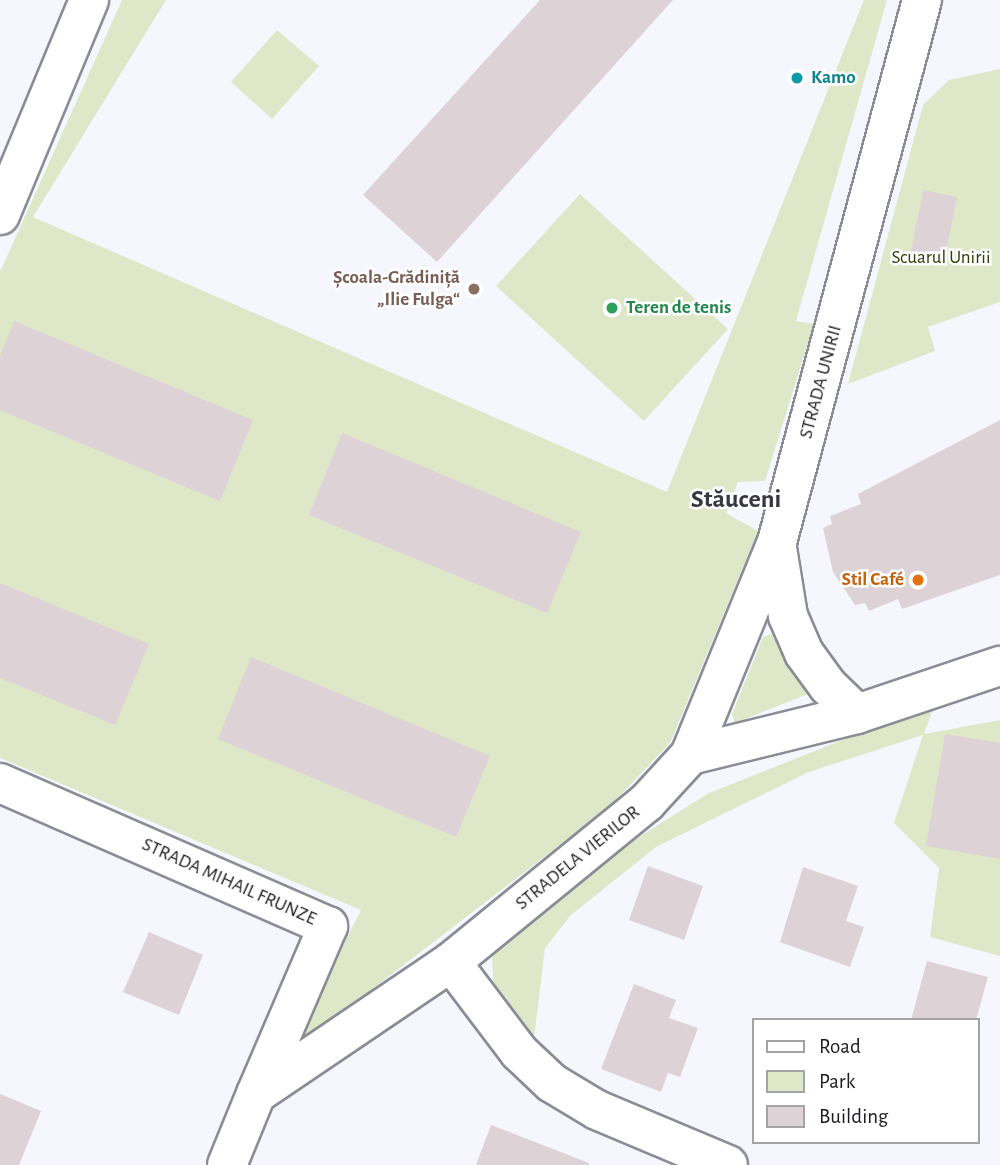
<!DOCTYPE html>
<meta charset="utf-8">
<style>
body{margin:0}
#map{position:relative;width:1000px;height:1165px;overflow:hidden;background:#f6f7fe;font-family:"Alegreya Sans",sans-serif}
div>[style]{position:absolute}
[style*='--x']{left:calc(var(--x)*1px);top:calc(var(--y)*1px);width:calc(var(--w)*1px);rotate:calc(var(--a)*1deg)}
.green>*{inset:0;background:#dee8c8}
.building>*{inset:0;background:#ddd2d6}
.roads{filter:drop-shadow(2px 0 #8b8c96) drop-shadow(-2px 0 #8b8c96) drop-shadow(0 2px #8b8c96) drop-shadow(0 -2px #8b8c96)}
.minor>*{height:38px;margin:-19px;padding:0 19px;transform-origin:19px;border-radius:19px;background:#fff}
.dots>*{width:19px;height:19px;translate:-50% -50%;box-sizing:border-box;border:4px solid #fff;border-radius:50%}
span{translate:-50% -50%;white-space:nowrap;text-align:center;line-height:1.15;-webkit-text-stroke:5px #fff;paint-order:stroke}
.culture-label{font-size:19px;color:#0d838f;font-weight:700}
.left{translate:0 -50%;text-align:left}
.park-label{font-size:19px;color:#313c09}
.education-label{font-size:19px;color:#785e54;font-weight:700}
.right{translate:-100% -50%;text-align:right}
.leisure-label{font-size:19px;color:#27864d;font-weight:700}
.street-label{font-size:19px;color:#1c1c20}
.food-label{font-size:19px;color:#c56008;font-weight:700}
.district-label{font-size:26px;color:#36373f;font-weight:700}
.legend{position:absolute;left:752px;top:1018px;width:228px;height:126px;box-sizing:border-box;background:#fff;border:2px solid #a4a4a6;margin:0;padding:9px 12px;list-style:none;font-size:21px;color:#1c1c20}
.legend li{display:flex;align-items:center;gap:14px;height:35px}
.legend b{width:35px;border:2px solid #a4a4a6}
</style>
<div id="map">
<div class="green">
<div style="clip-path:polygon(122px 0,166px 0,33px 217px,667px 492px,864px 0,887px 0,796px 321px,814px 324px,765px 481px,738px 482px,726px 513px,758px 531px,670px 743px,609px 807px,288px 1054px,361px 910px,0 758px,0 272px)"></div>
<div style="clip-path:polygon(277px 30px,319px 66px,272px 119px,231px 82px)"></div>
<div style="clip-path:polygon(1000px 69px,1000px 302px,928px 327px,935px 351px,848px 384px,923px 105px,949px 80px)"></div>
<div style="clip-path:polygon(580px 194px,728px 329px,644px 421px,496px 286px)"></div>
<div style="clip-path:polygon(776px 632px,808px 694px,735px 723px,732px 714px,763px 637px)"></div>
<div style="clip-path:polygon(935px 703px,924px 734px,1000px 720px,1000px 956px,930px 937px,939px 868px,894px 823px,923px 735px,809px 772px,656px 847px,571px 915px,545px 948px,533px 1046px,494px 995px,492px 956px,631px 842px,707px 794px)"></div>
</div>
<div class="building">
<div style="clip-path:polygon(540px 0,673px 0,437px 262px,363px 195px)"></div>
<div style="clip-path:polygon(923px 190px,957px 197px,943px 266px,909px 260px)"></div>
<div style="clip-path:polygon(14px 321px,253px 420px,220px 501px,0 410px,0 356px)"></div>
<div style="clip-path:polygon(1000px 420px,1000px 575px,902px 609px,898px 599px,869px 611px,865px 603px,855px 605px,833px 572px,823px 528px,832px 524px,830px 516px,861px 504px,858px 494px)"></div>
<div style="clip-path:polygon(342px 433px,581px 532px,547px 613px,309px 515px)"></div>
<div style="clip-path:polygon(0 583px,149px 644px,115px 725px,0 678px)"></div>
<div style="clip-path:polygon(251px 657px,490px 756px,456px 837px,218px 739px)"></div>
<div style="clip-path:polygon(945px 734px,1000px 743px,1000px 859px,926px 846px)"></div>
<div style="clip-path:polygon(648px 866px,703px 886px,684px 940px,629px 920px)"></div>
<div style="clip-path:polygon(803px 867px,858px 886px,846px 921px,864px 927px,850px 967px,780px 942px)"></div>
<div style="clip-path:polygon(149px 932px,203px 955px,179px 1015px,123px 992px)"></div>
<div style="clip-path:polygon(927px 961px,988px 977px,976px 1020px,911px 1020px)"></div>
<div style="clip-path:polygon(634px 984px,676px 1000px,669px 1018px,698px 1028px,680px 1077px,668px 1073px,661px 1092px,601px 1069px)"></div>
<div style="clip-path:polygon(0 1094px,41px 1111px,19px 1165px,0 1165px)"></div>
<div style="clip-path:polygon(491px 1125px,589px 1163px,589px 1165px,476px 1165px)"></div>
</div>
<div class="roads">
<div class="minor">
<div style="--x:0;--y:215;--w:233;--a:-67.5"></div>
<div style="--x:777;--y:548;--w:69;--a:80.8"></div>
<div style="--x:788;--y:616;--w:40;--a:66.6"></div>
<div style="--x:804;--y:653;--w:41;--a:54"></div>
<div style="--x:828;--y:686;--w:40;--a:44"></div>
<div style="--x:690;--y:755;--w:172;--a:-13.8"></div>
<div style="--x:857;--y:714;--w:151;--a:-18.6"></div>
<div style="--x:0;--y:783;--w:358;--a:23.6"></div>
<div style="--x:328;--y:926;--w:183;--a:113.2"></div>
<div style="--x:451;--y:962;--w:113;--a:52.9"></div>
<div style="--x:519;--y:1052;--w:45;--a:43.2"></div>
<div style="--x:552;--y:1083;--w:52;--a:31"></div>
<div style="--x:597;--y:1110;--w:142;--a:22.8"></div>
<div style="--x:227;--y:1165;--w:77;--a:-67.8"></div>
<div style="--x:256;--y:1094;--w:235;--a:-34.1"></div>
<div style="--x:451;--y:962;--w:253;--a:-39.2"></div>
<div style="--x:647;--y:802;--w:64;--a:-47.5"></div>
<div style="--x:690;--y:755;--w:230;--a:-67.8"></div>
<div style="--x:777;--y:542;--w:561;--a:-75.02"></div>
</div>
</div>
<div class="dots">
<div style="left:797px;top:78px;background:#0f9aa8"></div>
<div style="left:474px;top:289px;background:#8d6e63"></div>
<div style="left:612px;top:308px;background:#2e9e5b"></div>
<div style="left:918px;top:580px;background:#e8710a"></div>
</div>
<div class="culture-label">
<span class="left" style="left:811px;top:78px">Kamo</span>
</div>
<div class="park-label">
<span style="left:941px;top:258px">Scuarul Unirii</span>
</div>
<div class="education-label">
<span class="right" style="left:460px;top:289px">Școala-Grădiniță<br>„Ilie Fulga“</span>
</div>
<div class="leisure-label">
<span class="left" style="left:626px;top:308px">Teren de tenis</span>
</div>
<div class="street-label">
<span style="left:821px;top:382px;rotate:-75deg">STRADA UNIRII</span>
<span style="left:578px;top:858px;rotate:-39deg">STRADELA VIERILOR</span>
<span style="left:229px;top:882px;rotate:24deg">STRADA MIHAIL FRUNZE</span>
</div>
<div class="food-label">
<span class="right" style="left:904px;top:580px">Stil Café</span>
</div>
<div class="district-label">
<span style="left:736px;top:500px">Stăuceni</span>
</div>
<ul class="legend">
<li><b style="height:9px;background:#fff"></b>Road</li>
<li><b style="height:19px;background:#dee8c8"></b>Park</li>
<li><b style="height:19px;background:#ddd2d6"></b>Building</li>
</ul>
</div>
